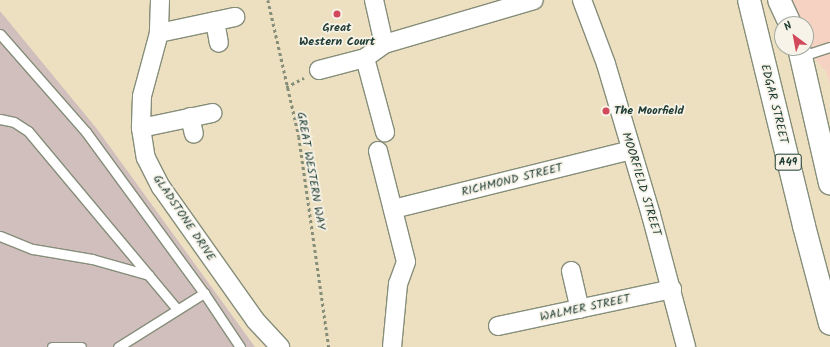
<!DOCTYPE html>
<style>
body{margin:0}
#map{position:relative;width:830px;height:347px;overflow:hidden;background:#ede0c0;font-family:Kalam,sans-serif}
div>[style]{position:absolute}
[style*='--x']{left:calc(var(--x)*1px);top:calc(var(--y)*1px);width:calc(var(--w)*1px);rotate:calc(var(--a)*1deg)}
.built>*{inset:0;background:#f6d2c3}
.industrial>*{inset:0;background:#d1bfbd}
.path>*{height:2.5px;margin-top:-1.25px;transform-origin:0;background:repeating-linear-gradient(90deg,#868e7a 0 3px,transparent 0 6px)}
.roads{filter:drop-shadow(1px 0 #868e7a) drop-shadow(-1px 0 #868e7a) drop-shadow(0 1px #868e7a) drop-shadow(0 -1px #868e7a)}
.lane>*{height:9px;margin:-4.5px;padding:0 4.5px;transform-origin:4.5px;border-radius:4.5px;background:#fff}
.street>*{height:18px;margin:-9px;padding:0 9px;transform-origin:9px;border-radius:9px;background:#fff}
.highway>*{height:22px;margin:-11px;padding:0 11px;transform-origin:11px;border-radius:11px;background:#fff}
.dots>*{width:11px;height:11px;translate:-50% -50%;box-sizing:border-box;border:2px solid #f7f3e8;border-radius:50%}
span{translate:-50% -50%;white-space:nowrap;text-align:center;line-height:1.15;-webkit-text-stroke:3.5px #f7f3e8;paint-order:stroke}
.shield-label span{padding:1px 3px;background:#f7f3e8;border:1px solid;border-radius:3px;-webkit-text-stroke-width:0}
.shield-label{font-size:11px;color:#1f3d34;font-weight:700}
.poi-label{font-size:12px;color:#1f3d34;font-weight:700}
.left{translate:0 -50%;text-align:left}
.street-label{font-size:12px;color:#1f3d34}
.north{position:absolute;left:774px;top:16px;width:40px;height:40px;box-sizing:border-box;background:#f7f3e8;border:1px solid #a1aaa0;border-radius:50%;rotate:328deg;font-size:11px;font-weight:700;line-height:16px;text-align:center;color:#1f3d34}
.north::after{content:'';display:block;margin:auto;width:14px;height:18px;background:#d1495b;clip-path:polygon(50% 0,100% 100%,50% 72%,0 100%)}
</style>
<div id="map">
<div class="built">
<div style="clip-path:polygon(789px 0,830px 0,830px 84px,826px 71px,817px 62px,814px 57px,806px 32px,806px 24px,802px 24px)"></div>
</div>
<div class="industrial">
<div style="clip-path:polygon(0 11px,97px 129px,255px 347px,0 347px)"></div>
</div>
<div class="path">
<div style="--x:268;--y:0;--w:140;--a:77.2"></div>
<div style="--x:299;--y:137;--w:212;--a:81.9"></div>
<div style="--x:286;--y:87;--w:20;--a:-27"></div>
</div>
<div class="roads">
<div class="lane">
<div style="--x:0;--y:34;--w:130;--a:48.7"></div>
<div style="--x:86;--y:132;--w:200;--a:53.8"></div>
<div style="--x:204;--y:293;--w:65;--a:56.3"></div>
<div style="--x:802;--y:56;--w:29;--a:-18"></div>
<div style="--x:0;--y:119;--w:14;--a:12"></div>
<div style="--x:14;--y:122;--w:17;--a:33"></div>
<div style="--x:28;--y:131;--w:232;--a:50.1"></div>
<div style="--x:0;--y:236;--w:35;--a:22"></div>
<div style="--x:33;--y:249;--w:60;--a:9.6"></div>
<div style="--x:92;--y:259;--w:59;--a:15.7"></div>
<div style="--x:52;--y:347;--w:29;--a:0"></div>
<div style="--x:118;--y:347;--w:102;--a:-32.1"></div>
</div>
<div class="street">
<div style="--x:160;--y:0;--w:33;--a:92"></div>
<div style="--x:159;--y:33;--w:65;--a:105.1"></div>
<div style="--x:142;--y:96;--w:32;--a:92"></div>
<div style="--x:141;--y:128;--w:30;--a:81"></div>
<div style="--x:146;--y:158;--w:33;--a:63"></div>
<div style="--x:161;--y:187;--w:163;--a:54.7"></div>
<div style="--x:255;--y:320;--w:37;--a:47"></div>
<div style="--x:374;--y:0;--w:45;--a:77.2"></div>
<div style="--x:582;--y:0;--w:68;--a:69.4"></div>
<div style="--x:606;--y:64;--w:158;--a:73.4"></div>
<div style="--x:651;--y:215;--w:137;--a:75.1"></div>
<div style="--x:215;--y:21;--w:22;--a:80"></div>
<div style="--x:159;--y:33;--w:78;--a:-11.9"></div>
<div style="--x:365;--y:58;--w:77;--a:74.9"></div>
<div style="--x:319;--y:70;--w:48;--a:-14.6"></div>
<div style="--x:365;--y:58;--w:24;--a:-36"></div>
<div style="--x:384;--y:44;--w:156;--a:-16.3"></div>
<div style="--x:190;--y:117;--w:17;--a:77"></div>
<div style="--x:141;--y:128;--w:73;--a:-11.9"></div>
<div style="--x:378;--y:151;--w:114;--a:75.8"></div>
<div style="--x:406;--y:262;--w:23;--a:110"></div>
<div style="--x:398;--y:284;--w:63;--a:95.4"></div>
<div style="--x:393;--y:209;--w:245;--a:-13.9"></div>
<div style="--x:571;--y:271;--w:39;--a:77"></div>
<div style="--x:498;--y:326;--w:178;--a:-12"></div>
</div>
<div class="highway">
<div style="--x:749;--y:0;--w:233;--a:76.3"></div>
<div style="--x:804;--y:226;--w:101;--a:75.1"></div>
<div style="--x:779;--y:0;--w:26;--a:65"></div>
<div style="--x:799;--y:48;--w:139;--a:77.1"></div>
</div>
</div>
<div class="dots">
<div style="left:337px;top:14px;background:#d1495b"></div>
<div style="left:606px;top:111px;background:#d1495b"></div>
</div>
<div class="shield-label">
<span style="left:788px;top:162px">A49</span>
</div>
<div class="poi-label">
<span style="left:337px;top:35px">Great<br>Western Court</span>
<span class="left" style="left:614px;top:111px">The Moorfield</span>
</div>
<div class="street-label">
<span style="left:774px;top:104px;rotate:76deg">EDGAR STREET</span>
<span style="left:311px;top:171px;rotate:80deg">GREAT WESTERN WAY</span>
<span style="left:512px;top:180px;rotate:-14deg">RICHMOND STREET</span>
<span style="left:641px;top:184px;rotate:73deg">MOORFIELD STREET</span>
<span style="left:184px;top:218px;rotate:56deg">GLADSTONE DRIVE</span>
<span style="left:585px;top:308px;rotate:-12deg">WALMER STREET</span>
</div>
<div class="north">N</div>
</div>
